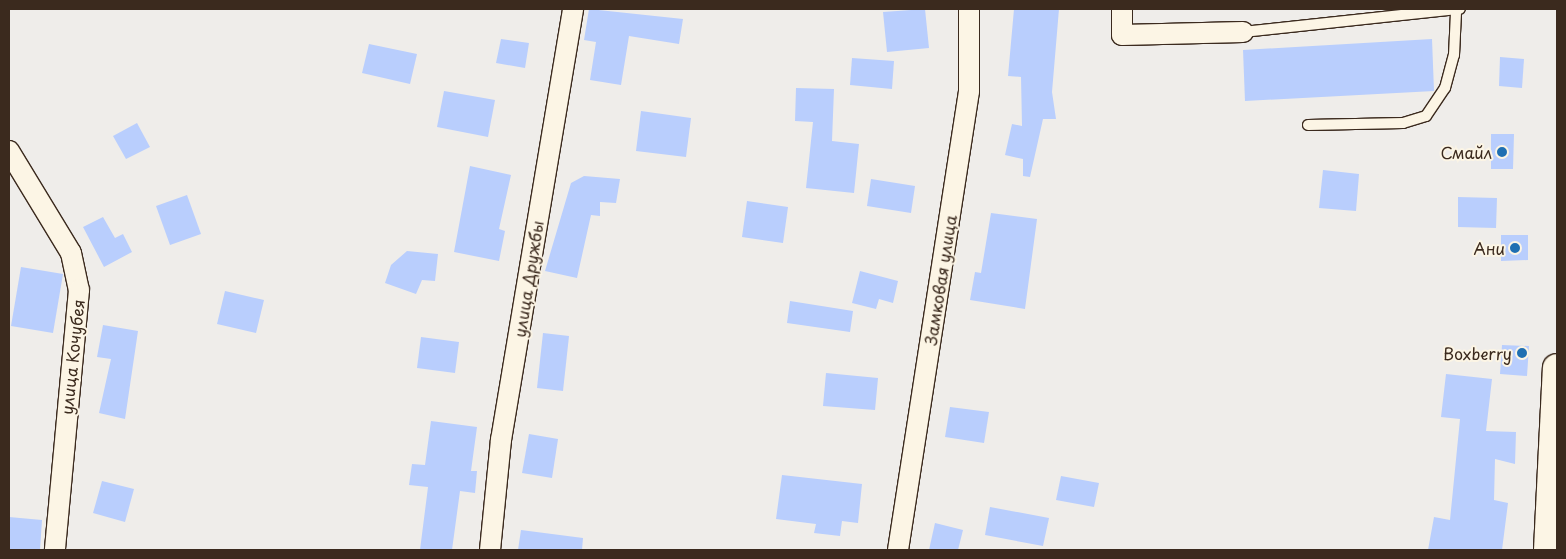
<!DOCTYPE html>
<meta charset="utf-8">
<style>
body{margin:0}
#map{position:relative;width:1566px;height:559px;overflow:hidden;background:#efedea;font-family:"Playpen Sans",sans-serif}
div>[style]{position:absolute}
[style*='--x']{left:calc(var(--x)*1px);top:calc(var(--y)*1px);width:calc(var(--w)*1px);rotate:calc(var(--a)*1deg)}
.building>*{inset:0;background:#b9cefd}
.roads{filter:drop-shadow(1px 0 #3b2a1e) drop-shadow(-1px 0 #3b2a1e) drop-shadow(0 1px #3b2a1e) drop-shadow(0 -1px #3b2a1e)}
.service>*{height:10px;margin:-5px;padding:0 5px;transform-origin:5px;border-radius:5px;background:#fcf5e5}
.minor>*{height:20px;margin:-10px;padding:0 10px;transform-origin:10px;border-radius:10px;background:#fcf5e5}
.secondary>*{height:28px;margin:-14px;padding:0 14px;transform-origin:14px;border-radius:14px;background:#fcf5e5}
.dots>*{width:14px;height:14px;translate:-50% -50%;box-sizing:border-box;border:2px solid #fcf5e5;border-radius:50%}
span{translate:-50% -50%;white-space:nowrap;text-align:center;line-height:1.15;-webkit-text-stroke:4px #fcf5e5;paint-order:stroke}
.poi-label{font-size:16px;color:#3b2a1e}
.right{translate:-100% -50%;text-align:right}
.street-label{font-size:16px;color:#3b2a1e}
.frame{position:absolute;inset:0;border:10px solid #3b2a1e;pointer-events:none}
</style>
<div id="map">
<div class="building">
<div style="clip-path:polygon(589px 9px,683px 19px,679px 44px,629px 36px,621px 85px,590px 80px,596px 42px,584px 40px)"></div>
<div style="clip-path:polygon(925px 9px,929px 48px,887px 52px,883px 12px)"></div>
<div style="clip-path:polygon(1014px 9px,1059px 9px,1052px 92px,1056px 119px,1043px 119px,1030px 177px,1023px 176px,1023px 159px,1005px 155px,1012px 124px,1022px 126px,1021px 77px,1008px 76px)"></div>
<div style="clip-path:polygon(501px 39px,529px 43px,525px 68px,496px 63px)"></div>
<div style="clip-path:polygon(1432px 39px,1434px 91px,1245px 101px,1243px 50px)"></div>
<div style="clip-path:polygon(369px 44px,417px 54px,410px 84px,362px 73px)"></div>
<div style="clip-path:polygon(1500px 57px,1524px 59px,1522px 88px,1499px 86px)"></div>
<div style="clip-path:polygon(852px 58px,894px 61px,892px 89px,850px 85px)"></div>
<div style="clip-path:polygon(796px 88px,834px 89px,832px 141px,859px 144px,854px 193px,806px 188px,813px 122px,795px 121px)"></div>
<div style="clip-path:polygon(444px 91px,495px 100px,488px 137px,437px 127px)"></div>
<div style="clip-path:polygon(641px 111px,691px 118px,686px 157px,636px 151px)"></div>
<div style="clip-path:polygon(137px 123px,150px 147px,126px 159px,113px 136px)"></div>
<div style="clip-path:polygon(1491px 134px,1514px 134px,1513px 169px,1491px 169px)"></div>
<div style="clip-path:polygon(470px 166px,511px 175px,499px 229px,505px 231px,499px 261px,454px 252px)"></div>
<div style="clip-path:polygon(1323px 170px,1359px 174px,1356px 211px,1319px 208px)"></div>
<div style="clip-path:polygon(584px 176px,620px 179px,616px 203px,600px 202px,600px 216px,591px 215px,577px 278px,545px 271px,571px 183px)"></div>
<div style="clip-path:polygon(871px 179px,915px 186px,911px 213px,867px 206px)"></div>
<div style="clip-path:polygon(187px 195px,201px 234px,170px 245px,156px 206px)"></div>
<div style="clip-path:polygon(1458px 197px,1497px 198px,1496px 228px,1458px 227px)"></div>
<div style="clip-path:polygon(747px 201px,788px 207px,783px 243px,742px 237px)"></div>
<div style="clip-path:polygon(991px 213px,1037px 219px,1025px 309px,970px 300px,975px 272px,981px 273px)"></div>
<div style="clip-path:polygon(103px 217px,115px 238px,123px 234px,132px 252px,104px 267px,83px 227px)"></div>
<div style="clip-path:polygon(1501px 235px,1528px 235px,1528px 260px,1501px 261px)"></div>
<div style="clip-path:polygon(407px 251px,438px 254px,435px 281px,422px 280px,416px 294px,385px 283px,391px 265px)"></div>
<div style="clip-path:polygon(21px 267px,63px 274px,53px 333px,11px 326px)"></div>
<div style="clip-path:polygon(860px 271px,898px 281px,893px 303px,879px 299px,876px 309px,852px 303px)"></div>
<div style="clip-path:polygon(225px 291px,264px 300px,256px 333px,217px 324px)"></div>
<div style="clip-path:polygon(790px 301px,853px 311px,850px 332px,787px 323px)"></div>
<div style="clip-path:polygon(103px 325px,138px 331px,125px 419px,99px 413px,111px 359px,97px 357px)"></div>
<div style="clip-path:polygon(543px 333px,569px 336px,563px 391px,537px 388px)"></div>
<div style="clip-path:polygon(421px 337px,459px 342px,455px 373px,417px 368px)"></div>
<div style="clip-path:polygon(1502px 345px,1529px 346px,1527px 376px,1500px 374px)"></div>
<div style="clip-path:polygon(826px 373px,878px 378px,875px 410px,823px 406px)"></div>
<div style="clip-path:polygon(1446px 374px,1492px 379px,1486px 431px,1516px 432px,1515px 464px,1495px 459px,1494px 500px,1508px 503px,1502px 550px,1428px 550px,1434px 517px,1450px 520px,1460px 419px,1441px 417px)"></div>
<div style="clip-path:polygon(950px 407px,989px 412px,984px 443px,945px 437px)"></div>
<div style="clip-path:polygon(431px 421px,477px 427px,471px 471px,477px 471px,475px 493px,460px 491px,452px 550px,420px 550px,428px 487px,409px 485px,412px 464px,425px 465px)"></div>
<div style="clip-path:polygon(529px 434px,558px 439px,552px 478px,522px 473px)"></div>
<div style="clip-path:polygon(782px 475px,862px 484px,858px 523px,842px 521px,840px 536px,814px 533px,816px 524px,776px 519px)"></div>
<div style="clip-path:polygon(1061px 476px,1099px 483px,1094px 507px,1056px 500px)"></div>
<div style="clip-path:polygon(102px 481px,134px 489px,125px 522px,93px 513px)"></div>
<div style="clip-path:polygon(990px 507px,1049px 518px,1043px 546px,985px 535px)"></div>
<div style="clip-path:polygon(9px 517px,42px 520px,40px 550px,9px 550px)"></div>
<div style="clip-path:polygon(935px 523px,963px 530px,958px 550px,929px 550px)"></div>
<div style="clip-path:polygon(521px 530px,583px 538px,582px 550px,518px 550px)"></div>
</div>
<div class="roads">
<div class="service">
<div style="--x:1243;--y:32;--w:218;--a:-6.1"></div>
<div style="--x:1308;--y:125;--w:95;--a:-1.2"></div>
<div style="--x:1403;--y:123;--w:24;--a:-17"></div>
<div style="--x:1426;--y:116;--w:34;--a:-56"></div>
<div style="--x:1445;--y:88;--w:34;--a:-75"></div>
<div style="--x:1454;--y:55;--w:43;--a:-87.3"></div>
</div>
<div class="minor">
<div style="--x:1122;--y:9;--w:26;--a:90"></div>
<div style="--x:1122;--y:35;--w:121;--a:-1.4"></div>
<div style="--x:9;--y:151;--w:119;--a:58.7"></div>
<div style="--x:71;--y:253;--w:38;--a:78"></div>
<div style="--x:79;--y:290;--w:261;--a:95.3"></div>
<div style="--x:490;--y:550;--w:111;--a:-84.3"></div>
<div style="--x:501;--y:440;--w:437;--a:-80.5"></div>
<div style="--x:898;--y:550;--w:464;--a:-81.2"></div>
<div style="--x:969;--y:91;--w:82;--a:-90"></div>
</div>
<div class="secondary">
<div style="--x:1548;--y:550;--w:182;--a:-87.2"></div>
</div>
</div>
<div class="dots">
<div style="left:1502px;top:152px;background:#1f6fb2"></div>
<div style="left:1515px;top:248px;background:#1f6fb2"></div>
<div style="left:1522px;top:353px;background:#1f6fb2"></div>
</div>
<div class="poi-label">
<span class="right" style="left:1492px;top:152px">Смайл</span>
<span class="right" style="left:1505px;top:248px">Ани</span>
<span class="right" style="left:1512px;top:353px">Boxberry</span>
</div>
<div class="street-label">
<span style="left:528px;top:279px;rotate:-81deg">улица Дружбы</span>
<span style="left:940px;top:280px;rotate:-81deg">Замковая улица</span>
<span style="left:72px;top:357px;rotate:-84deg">улица Кочубея</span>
</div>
<div class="frame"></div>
</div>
